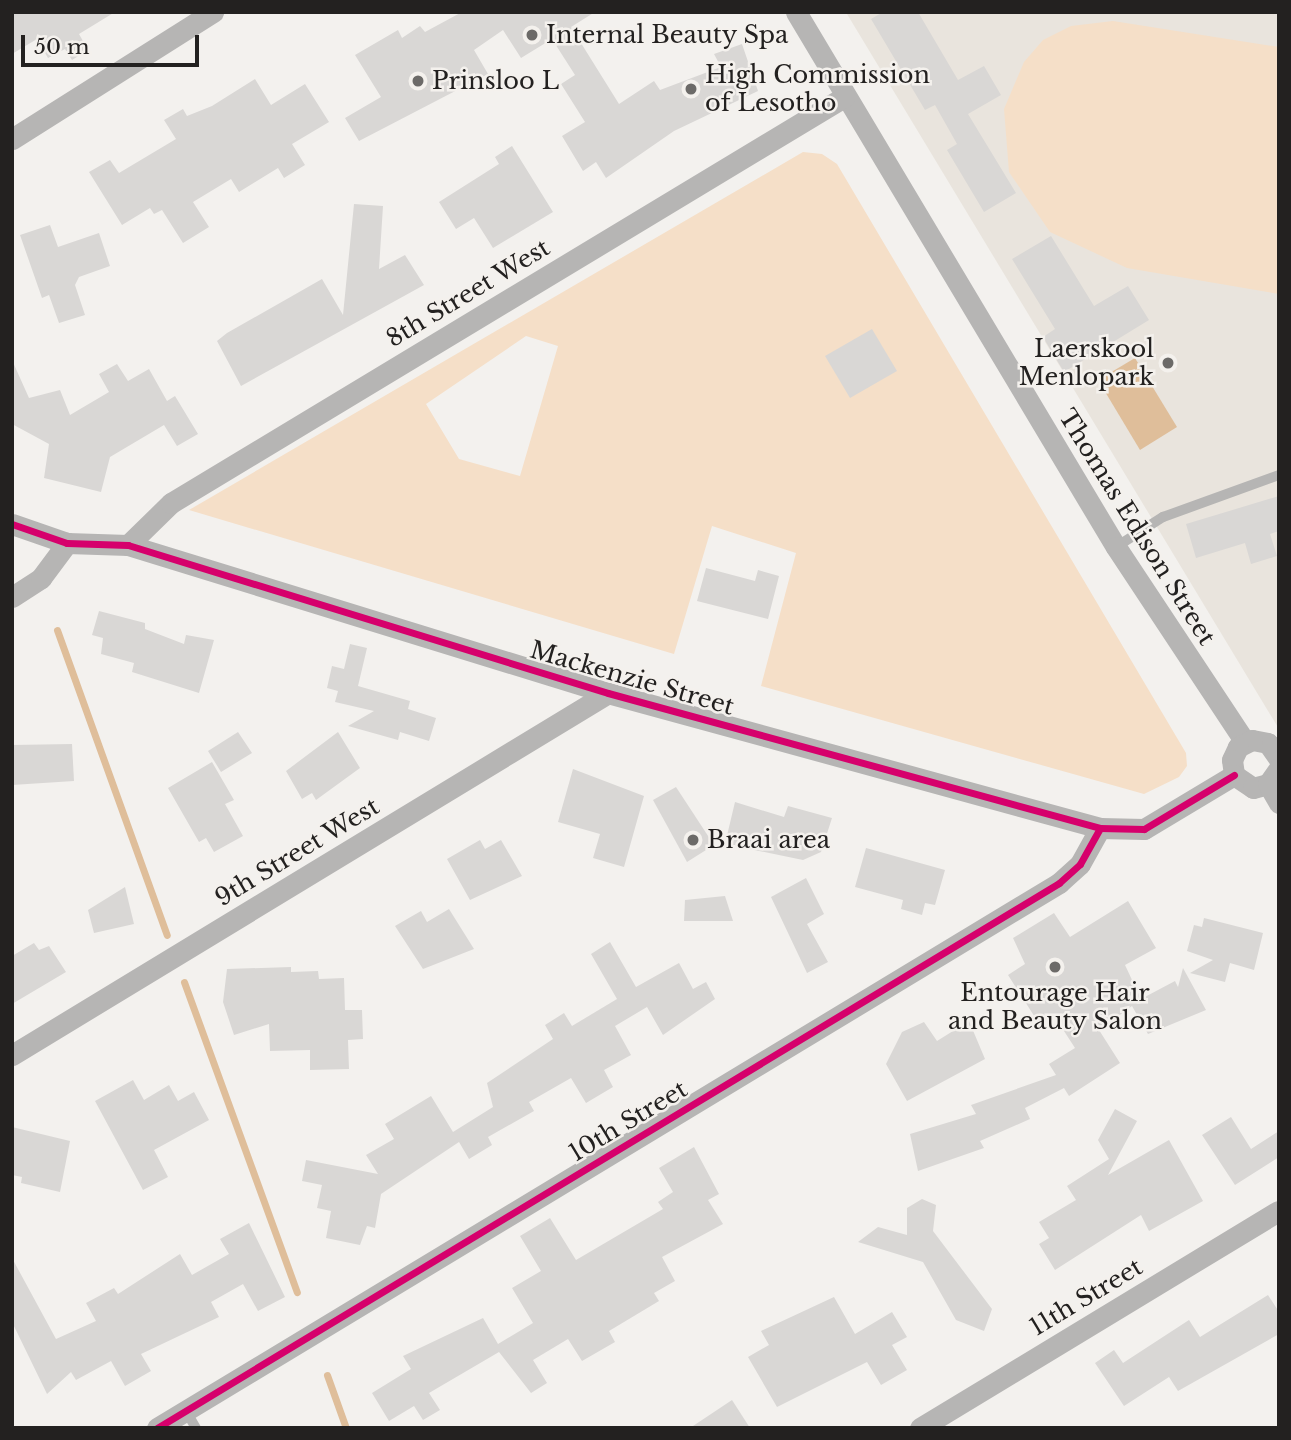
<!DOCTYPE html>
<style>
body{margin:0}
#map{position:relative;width:1291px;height:1440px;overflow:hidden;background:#f3f1ee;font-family:"Libre Baskerville",serif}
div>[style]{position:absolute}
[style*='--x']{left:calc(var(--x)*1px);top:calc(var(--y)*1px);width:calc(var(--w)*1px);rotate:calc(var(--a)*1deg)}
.built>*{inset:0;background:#e9e4dd}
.green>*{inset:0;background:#f5dfc8}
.water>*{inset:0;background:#dfbe9a}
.stream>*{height:7px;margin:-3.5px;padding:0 3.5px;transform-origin:3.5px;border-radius:3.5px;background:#dfbe9a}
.building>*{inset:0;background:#d9d7d5}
.lane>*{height:10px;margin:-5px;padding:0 5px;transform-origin:5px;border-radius:5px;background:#b6b5b4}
.street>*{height:21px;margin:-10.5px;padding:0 10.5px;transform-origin:10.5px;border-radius:10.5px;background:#b6b5b4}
.cycleway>*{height:7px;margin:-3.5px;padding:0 3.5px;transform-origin:3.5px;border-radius:3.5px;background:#d6006c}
.dots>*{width:19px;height:19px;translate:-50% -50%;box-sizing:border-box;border:4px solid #f4f1ed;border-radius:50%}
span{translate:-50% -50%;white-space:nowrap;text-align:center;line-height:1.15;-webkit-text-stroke:5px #f4f1ed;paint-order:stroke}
.poi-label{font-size:24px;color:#232120}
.left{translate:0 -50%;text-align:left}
.right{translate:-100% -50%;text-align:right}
.street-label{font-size:24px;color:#232120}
.frame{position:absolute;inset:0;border:14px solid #232120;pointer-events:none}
.scale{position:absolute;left:21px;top:35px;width:178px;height:32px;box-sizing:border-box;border:4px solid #232120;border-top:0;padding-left:9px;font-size:21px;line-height:24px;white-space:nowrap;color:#232120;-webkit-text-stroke:5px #f4f1ed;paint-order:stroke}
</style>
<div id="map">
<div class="built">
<div style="clip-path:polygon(1279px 12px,1279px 729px,847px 14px)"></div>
</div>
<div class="green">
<div style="clip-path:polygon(1113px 21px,1279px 47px,1279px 294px,1127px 268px,1050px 232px,1009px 172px,1004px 109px,1024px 62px,1043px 40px,1071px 26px)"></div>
<div style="clip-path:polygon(evenodd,803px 152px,822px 154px,837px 164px,1186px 753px,1187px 766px,1179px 777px,1144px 794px,761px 686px,796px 553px,712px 526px,674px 654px,189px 510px,803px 152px,526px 336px,558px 346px,520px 476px,459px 459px,426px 404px,526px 336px)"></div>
</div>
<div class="water">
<div style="clip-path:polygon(1135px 358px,1177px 427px,1140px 450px,1098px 380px)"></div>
</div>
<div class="stream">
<div style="--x:57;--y:630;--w:324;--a:70.2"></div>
<div style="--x:184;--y:982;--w:330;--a:70"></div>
<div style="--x:327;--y:1375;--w:56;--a:70.3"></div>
</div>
<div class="building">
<div style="clip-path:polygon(12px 12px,115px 12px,79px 34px,88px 50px,72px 60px,65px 49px,48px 58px,37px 39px,12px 54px)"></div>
<div style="clip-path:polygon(462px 12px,595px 12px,571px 27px,619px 104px,654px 81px,660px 90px,721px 67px,714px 54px,742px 44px,758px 91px,674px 131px,606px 178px,596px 162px,583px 171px,562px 136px,585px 122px,561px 84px,575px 75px,552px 39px,521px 58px,503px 30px,474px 50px,488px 74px,359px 141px,345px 118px,381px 97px,355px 55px,398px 30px,402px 38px,420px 26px,425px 32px)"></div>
<div style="clip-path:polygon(883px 12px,918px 12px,958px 80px,984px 66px,1001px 95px,968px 114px,1016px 193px,984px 212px,947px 150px,957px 144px,935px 105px,925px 110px,871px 19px)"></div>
<div style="clip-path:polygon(255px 79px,271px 105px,305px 84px,329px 122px,292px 144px,305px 165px,284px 178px,278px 168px,239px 192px,231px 179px,193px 202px,209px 227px,183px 243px,162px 210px,154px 214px,150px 208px,122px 225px,89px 172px,110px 160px,119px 173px,176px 139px,164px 120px,183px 109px,187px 116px,212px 106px)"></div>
<div style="clip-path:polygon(512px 146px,553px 212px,493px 248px,474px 218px,456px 229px,439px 202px,499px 164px,495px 157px)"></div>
<div style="clip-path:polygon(354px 204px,383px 206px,379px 269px,405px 255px,424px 285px,241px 386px,217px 341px,227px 333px,322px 279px,343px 315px)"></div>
<div style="clip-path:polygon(50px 225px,58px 247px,99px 233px,110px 266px,79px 277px,75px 285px,85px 315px,59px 323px,49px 295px,42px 298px,20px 235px)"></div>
<div style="clip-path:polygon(1051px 236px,1094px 306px,1128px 286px,1149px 320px,1064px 372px,1043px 337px,1055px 329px,1012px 259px)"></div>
<div style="clip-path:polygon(872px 329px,897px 371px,850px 398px,825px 356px)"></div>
<div style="clip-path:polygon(12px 360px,29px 398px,60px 390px,70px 415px,109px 392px,99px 374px,117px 364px,128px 381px,149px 369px,167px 401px,175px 396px,198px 434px,177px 446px,164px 425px,110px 457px,101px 492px,44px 478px,49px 444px,12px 424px)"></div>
<div style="clip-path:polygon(1279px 496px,1279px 531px,1270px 534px,1277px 556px,1251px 564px,1245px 543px,1196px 558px,1186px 524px)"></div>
<div style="clip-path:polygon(706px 568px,755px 581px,758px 570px,779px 576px,768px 619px,697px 601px)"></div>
<div style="clip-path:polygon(99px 611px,145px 623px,145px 629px,184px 644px,186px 635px,214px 640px,199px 693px,132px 672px,134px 663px,101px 654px,103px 638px,92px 635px)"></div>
<div style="clip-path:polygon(350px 644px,367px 648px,358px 686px,410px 701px,408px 709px,436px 718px,429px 741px,400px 732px,398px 740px,348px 726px,374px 711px,335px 702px,338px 691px,327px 688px,332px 666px,344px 669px)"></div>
<div style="clip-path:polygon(238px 732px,252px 753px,221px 772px,208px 751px)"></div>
<div style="clip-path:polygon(338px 732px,360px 768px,316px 800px,312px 793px,302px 799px,286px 771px)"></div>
<div style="clip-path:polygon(72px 744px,74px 781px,12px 785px,12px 745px)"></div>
<div style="clip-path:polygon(212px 762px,234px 800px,225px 804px,243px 836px,214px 852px,206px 838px,199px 842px,168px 788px)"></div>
<div style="clip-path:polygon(573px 769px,644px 796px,624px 867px,593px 858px,600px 834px,558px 822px)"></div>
<div style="clip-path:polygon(676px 787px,714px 845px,687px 862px,653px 800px)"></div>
<div style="clip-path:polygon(735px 802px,784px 817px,788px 806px,832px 818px,821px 852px,803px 860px,725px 844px)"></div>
<div style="clip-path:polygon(480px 840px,485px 849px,501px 840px,522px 876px,470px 900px,447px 859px)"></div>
<div style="clip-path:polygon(866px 848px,945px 870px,935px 905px,925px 903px,922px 915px,901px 909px,903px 900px,855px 887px)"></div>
<div style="clip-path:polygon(806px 878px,824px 914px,807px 924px,828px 962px,807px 973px,771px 897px)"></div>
<div style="clip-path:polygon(125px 887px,134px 924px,94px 933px,88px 910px)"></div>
<div style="clip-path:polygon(725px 896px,733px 921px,684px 921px,685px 900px)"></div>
<div style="clip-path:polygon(1128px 901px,1156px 948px,1125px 965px,1141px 999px,1175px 981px,1178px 987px,1183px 968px,1206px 1010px,1148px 1034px,1132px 1006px,1099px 1030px,1120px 1063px,1069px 1096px,1064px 1088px,1025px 1108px,1030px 1119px,980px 1141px,984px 1148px,918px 1171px,910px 1134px,976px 1114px,971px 1105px,1056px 1075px,1049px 1064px,1075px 1048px,1053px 1014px,1038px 1022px,1008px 975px,1025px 964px,1013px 938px,1054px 913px,1070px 937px)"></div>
<div style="clip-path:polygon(449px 909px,474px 949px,423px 969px,395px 926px,421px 911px,427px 922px)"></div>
<div style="clip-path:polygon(1204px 918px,1263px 933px,1254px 970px,1230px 963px,1225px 982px,1190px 973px,1213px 960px,1187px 951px,1194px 925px,1202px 927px)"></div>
<div style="clip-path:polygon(610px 942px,636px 987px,679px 963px,693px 989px,706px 982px,715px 999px,663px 1035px,647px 1007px,615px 1026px,631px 1055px,604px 1070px,613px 1087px,586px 1103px,571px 1078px,529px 1102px,534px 1111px,488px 1137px,492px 1145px,469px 1159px,459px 1142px,381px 1194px,375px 1228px,367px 1226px,360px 1245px,326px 1238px,331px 1211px,317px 1208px,322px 1185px,302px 1181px,306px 1160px,378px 1174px,366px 1155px,394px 1139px,385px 1124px,431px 1096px,453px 1132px,493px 1107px,487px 1083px,553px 1039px,545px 1025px,564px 1013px,572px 1026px,617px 999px,591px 954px)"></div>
<div style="clip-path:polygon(34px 943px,39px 950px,49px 946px,66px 972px,12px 1004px,12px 956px)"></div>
<div style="clip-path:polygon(291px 967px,291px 972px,318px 971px,319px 979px,344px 978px,345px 1010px,362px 1010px,363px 1039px,348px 1040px,349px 1069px,310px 1070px,310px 1050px,270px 1051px,269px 1024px,234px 1035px,223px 1002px,227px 969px)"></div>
<div style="clip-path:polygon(969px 1021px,985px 1059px,907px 1101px,886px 1064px,902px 1032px,924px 1022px,937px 1041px)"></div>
<div style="clip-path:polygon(133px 1080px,144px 1100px,169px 1085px,178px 1101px,194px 1092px,209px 1120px,154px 1150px,168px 1177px,143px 1190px,95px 1101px)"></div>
<div style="clip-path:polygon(1115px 1109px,1137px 1121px,1108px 1175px,1169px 1140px,1203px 1201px,1149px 1231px,1141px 1215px,1055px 1270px,1039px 1244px,1049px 1238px,1039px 1222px,1076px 1200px,1067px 1186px,1109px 1159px,1098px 1140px)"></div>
<div style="clip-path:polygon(1231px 1117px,1251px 1149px,1279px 1131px,1279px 1157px,1235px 1185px,1202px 1135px)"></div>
<div style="clip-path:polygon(12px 1127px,70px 1141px,60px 1192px,21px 1183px,22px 1177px,12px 1175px)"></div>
<div style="clip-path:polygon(694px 1147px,719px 1194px,708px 1200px,723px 1224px,662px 1257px,675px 1281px,654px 1293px,659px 1301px,609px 1331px,615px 1342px,582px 1361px,568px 1339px,533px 1360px,547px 1383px,531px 1393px,499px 1352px,429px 1393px,440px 1410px,423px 1420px,414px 1406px,389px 1421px,372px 1393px,411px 1369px,403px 1356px,483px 1318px,498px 1344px,533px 1323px,512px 1288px,541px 1271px,520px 1236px,550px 1218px,576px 1260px,663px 1209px,658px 1202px,673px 1192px,659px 1168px)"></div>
<div style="clip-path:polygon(922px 1199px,936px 1205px,933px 1231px,992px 1309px,984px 1331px,956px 1320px,923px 1262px,858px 1242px,878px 1227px,907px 1235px,907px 1208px)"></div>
<div style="clip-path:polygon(249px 1223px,285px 1297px,258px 1311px,243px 1284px,211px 1302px,219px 1317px,141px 1354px,151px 1371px,125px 1386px,111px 1361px,76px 1380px,71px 1372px,47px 1394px,12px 1322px,12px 1258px,56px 1339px,96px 1321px,86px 1303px,114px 1288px,118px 1294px,180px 1254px,192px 1275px,229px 1254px,220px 1239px)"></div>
<div style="clip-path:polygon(1268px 1295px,1279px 1312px,1279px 1334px,1178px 1391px,1169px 1377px,1124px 1406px,1095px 1363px,1114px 1350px,1123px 1363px,1189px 1320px,1200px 1337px)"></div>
<div style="clip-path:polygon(834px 1297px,855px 1334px,892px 1312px,907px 1337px,892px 1345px,907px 1370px,881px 1385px,867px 1362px,777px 1407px,748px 1357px,769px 1345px,761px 1331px)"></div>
<div style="clip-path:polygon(732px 1400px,750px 1428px,690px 1428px)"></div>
</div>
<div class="lane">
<div style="--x:1116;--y:547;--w:56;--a:-32.6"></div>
<div style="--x:1163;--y:517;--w:123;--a:-19.9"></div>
<div style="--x:186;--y:1411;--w:20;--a:60"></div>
</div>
<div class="street">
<div style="--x:796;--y:12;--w:623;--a:59.12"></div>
<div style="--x:1116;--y:547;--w:234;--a:56.5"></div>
<div style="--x:12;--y:139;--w:238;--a:-32.3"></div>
<div style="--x:12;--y:524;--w:58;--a:19.1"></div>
<div style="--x:67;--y:543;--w:61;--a:1.9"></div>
<div style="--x:128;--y:545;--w:502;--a:17.14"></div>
<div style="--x:608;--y:693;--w:510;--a:15.34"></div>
<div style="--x:1100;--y:828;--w:44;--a:1.3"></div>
<div style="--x:1144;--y:829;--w:105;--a:-31"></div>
<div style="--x:128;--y:545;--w:60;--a:-44.3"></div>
<div style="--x:171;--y:503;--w:786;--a:-31.1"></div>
<div style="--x:12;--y:597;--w:35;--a:-33"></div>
<div style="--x:41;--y:578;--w:44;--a:-53.4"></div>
<div style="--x:1279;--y:759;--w:19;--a:-125"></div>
<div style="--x:1268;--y:743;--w:16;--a:-169"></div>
<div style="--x:1252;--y:740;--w:16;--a:153"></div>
<div style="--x:1238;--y:747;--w:14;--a:115"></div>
<div style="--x:1232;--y:760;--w:15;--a:82"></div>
<div style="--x:1234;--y:775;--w:23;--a:34"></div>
<div style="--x:1253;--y:788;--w:16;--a:-15"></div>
<div style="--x:1268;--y:784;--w:19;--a:-55"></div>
<div style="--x:1268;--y:784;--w:22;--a:60"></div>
<div style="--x:12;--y:1055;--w:697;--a:-31.27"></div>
<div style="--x:157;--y:1428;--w:1054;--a:-31.14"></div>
<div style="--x:1059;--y:883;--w:28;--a:-42"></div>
<div style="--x:1080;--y:864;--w:41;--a:-60.9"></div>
<div style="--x:920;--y:1428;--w:419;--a:-31.2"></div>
</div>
<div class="cycleway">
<div style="--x:12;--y:524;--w:58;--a:19.1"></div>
<div style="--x:67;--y:543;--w:61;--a:1.9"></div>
<div style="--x:128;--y:545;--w:502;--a:17.14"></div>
<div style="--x:608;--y:693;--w:510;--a:15.34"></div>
<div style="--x:1100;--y:828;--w:44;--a:1.3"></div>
<div style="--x:1144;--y:829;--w:105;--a:-31"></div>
<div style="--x:157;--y:1428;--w:1054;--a:-31.14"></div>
<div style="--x:1059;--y:883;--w:28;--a:-42"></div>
<div style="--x:1080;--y:864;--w:41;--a:-60.9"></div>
</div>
<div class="dots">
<div style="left:532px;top:35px;background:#6c6a68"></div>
<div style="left:418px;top:81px;background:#6c6a68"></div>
<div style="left:691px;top:89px;background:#6c6a68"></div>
<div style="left:1168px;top:363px;background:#6c6a68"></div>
<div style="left:693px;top:840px;background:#6c6a68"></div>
<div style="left:1055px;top:967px;background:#6c6a68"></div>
</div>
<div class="poi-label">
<span class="left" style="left:546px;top:35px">Internal Beauty Spa</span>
<span class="left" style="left:705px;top:89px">High Commission<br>of Lesotho</span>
<span class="left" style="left:432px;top:81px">Prinsloo L</span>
<span class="right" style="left:1154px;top:363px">Laerskool<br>Menlopark</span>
<span class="left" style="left:707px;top:840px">Braai area</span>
<span style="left:1055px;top:1007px">Entourage Hair<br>and Beauty Salon</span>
</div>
<div class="street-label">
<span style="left:468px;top:293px;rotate:-31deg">8th Street West</span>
<span style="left:1137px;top:527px;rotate:58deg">Thomas Edison Street</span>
<span style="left:632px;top:678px;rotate:16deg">Mackenzie Street</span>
<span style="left:297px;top:852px;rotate:-31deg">9th Street West</span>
<span style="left:628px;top:1121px;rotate:-31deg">10th Street</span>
<span style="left:1086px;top:1297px;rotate:-31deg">11th Street</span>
</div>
<div class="frame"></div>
<div class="scale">50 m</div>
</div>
